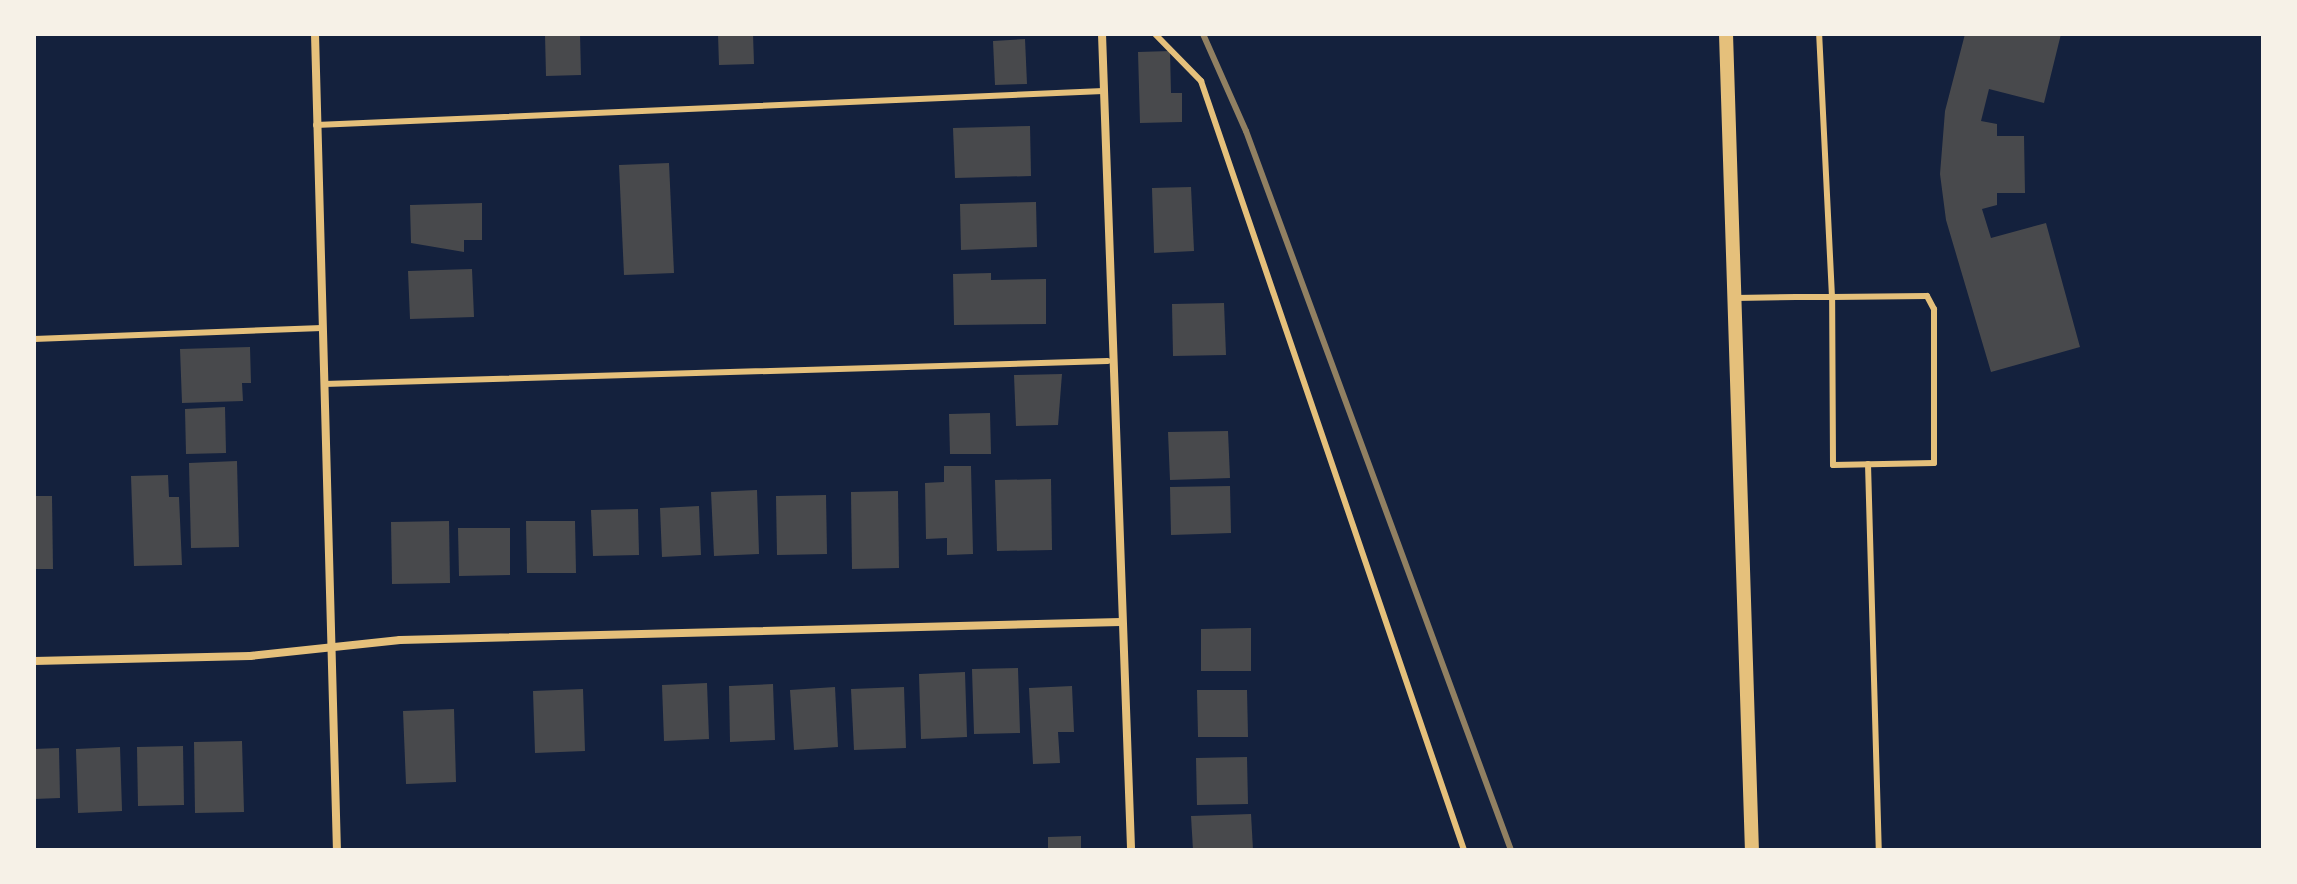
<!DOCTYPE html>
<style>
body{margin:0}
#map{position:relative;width:2297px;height:884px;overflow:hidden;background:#14213d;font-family:"Alegreya Sans",sans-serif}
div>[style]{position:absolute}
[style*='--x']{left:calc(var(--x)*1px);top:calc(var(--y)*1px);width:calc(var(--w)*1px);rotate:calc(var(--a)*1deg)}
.building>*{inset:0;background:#48494c}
.service>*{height:6px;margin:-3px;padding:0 3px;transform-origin:3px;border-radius:3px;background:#e5c07b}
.minor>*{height:8px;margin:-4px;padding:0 4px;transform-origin:4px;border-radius:4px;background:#e5c07b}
.tertiary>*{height:14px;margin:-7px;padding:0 7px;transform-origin:7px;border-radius:7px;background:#e5c07b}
.rail>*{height:6px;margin:-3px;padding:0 3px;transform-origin:3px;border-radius:3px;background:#918062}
span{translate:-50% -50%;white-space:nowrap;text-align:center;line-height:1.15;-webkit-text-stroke:8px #f6f1e7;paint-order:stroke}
.frame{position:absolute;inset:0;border:36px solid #f6f1e7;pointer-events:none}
</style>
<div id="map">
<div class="building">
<div style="clip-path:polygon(545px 34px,580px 34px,581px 75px,546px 76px)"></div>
<div style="clip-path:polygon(718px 34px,753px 34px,754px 64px,719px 65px)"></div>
<div style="clip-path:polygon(1965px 34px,2061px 34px,2044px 103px,1989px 89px,1981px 121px,1997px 124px,1997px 136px,2024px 136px,2025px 193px,1997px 193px,1997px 205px,1982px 209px,1991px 238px,2046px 223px,2080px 347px,1991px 372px,1946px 220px,1940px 174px,1945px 111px)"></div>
<div style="clip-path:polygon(1025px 39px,1027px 84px,995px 85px,993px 41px)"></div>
<div style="clip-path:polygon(1170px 51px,1171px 93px,1182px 93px,1182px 122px,1140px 123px,1138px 52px)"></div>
<div style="clip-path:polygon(1030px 126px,1031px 176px,955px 178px,953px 128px)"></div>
<div style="clip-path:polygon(669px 163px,674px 273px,624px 275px,619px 165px)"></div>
<div style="clip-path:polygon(1191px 187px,1194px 251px,1154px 253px,1152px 188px)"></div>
<div style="clip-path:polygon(1036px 202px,1037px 247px,961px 250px,960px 204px)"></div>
<div style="clip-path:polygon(482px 203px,482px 240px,464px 240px,464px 252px,411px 243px,410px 205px)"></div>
<div style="clip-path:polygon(472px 269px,474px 317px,410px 319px,408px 271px)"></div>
<div style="clip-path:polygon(991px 273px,991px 280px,1046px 279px,1046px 324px,954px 325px,953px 274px)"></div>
<div style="clip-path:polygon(1224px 303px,1226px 355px,1173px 356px,1172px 304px)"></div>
<div style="clip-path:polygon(250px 347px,251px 383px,242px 383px,243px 401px,182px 403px,180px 349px)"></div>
<div style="clip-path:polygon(1062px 374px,1058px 425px,1016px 426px,1014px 375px)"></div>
<div style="clip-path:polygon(225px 407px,226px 453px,186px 454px,185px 409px)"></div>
<div style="clip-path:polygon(990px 413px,991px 454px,950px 454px,949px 414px)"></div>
<div style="clip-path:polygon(1228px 431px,1230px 478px,1170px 480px,1168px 432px)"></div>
<div style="clip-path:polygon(237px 461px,239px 547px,191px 548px,189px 463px)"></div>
<div style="clip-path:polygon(944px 466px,971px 466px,973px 554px,947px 555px,947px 538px,926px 539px,925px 483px,944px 482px)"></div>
<div style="clip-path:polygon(168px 475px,169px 497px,179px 497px,182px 565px,134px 566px,131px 476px)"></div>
<div style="clip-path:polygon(1051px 479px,1052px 550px,997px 551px,995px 480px)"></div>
<div style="clip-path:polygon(1230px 486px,1231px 533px,1171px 535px,1170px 487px)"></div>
<div style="clip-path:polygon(757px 490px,759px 554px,714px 556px,711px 492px)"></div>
<div style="clip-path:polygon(898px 491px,899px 568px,852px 569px,851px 492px)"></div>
<div style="clip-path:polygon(826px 495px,827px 554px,777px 555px,776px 496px)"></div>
<div style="clip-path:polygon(34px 496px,52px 496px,53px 569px,34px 569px)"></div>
<div style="clip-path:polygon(699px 506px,701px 555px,662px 557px,660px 508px)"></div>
<div style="clip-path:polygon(638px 509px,639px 555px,593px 556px,591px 510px)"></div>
<div style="clip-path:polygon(449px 521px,450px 583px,392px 584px,391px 522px)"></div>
<div style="clip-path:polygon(526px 521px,575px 521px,576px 573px,527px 573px)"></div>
<div style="clip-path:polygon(458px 528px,510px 528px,510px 575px,459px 576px)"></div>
<div style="clip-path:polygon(1251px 628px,1251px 671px,1201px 671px,1201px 629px)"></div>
<div style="clip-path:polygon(1018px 668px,1020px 733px,974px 734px,972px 669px)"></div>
<div style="clip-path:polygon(965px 672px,967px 737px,921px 739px,919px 674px)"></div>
<div style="clip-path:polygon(707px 683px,709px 739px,664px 741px,662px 685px)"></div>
<div style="clip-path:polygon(773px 684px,775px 740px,730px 742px,729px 686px)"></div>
<div style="clip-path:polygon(1072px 686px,1074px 732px,1058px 732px,1060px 763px,1033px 764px,1029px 688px)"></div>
<div style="clip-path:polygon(835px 687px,838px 747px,794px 750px,790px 690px)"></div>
<div style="clip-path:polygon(904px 687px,906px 748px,854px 750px,851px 689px)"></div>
<div style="clip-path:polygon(583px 689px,585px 751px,535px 753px,533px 691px)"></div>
<div style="clip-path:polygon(1197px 690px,1247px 690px,1248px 737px,1198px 737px)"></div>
<div style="clip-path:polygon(454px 709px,456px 782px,406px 784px,403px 711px)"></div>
<div style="clip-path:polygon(242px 741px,244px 812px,195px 813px,194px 742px)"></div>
<div style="clip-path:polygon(183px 746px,184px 805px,138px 806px,137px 747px)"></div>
<div style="clip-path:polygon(120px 747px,122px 811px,78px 813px,76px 749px)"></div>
<div style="clip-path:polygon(59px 748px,60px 798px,34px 799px,34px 749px)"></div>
<div style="clip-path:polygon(1247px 757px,1248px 804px,1197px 805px,1196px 758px)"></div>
<div style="clip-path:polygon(1251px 814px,1253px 850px,1193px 850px,1191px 816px)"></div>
<div style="clip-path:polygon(1081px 836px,1081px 850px,1048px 850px,1048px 837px)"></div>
</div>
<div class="service">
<div style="--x:1155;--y:34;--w:66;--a:45.6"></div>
<div style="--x:1201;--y:81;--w:813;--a:71.12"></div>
<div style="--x:316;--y:125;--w:788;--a:-2.47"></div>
<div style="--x:1735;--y:298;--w:61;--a:-0.9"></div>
<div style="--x:1796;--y:297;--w:36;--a:0"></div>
<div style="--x:1832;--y:297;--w:95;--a:-0.6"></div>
<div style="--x:1927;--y:296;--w:15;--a:62"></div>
<div style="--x:1934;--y:309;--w:154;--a:90"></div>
<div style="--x:1934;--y:463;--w:101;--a:178.9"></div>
<div style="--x:1833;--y:465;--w:168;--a:-90.3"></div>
<div style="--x:1832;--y:297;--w:263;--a:-92.8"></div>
<div style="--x:34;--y:339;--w:288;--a:-2.2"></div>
<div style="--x:324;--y:384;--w:784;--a:-1.68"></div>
<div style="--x:1868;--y:464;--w:386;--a:88.4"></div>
</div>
<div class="minor">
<div style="--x:315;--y:34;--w:816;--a:88.46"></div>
<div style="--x:1102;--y:34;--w:817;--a:87.96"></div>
<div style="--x:34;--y:661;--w:216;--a:-1.3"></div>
<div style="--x:250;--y:656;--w:151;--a:-6.1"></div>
<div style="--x:400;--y:640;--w:721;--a:-1.43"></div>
</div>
<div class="tertiary">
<div style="--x:1726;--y:34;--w:816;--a:88.18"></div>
</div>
<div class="rail">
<div style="--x:1203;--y:34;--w:106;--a:66.1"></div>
<div style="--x:1246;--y:131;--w:766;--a:69.77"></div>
</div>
<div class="frame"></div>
</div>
